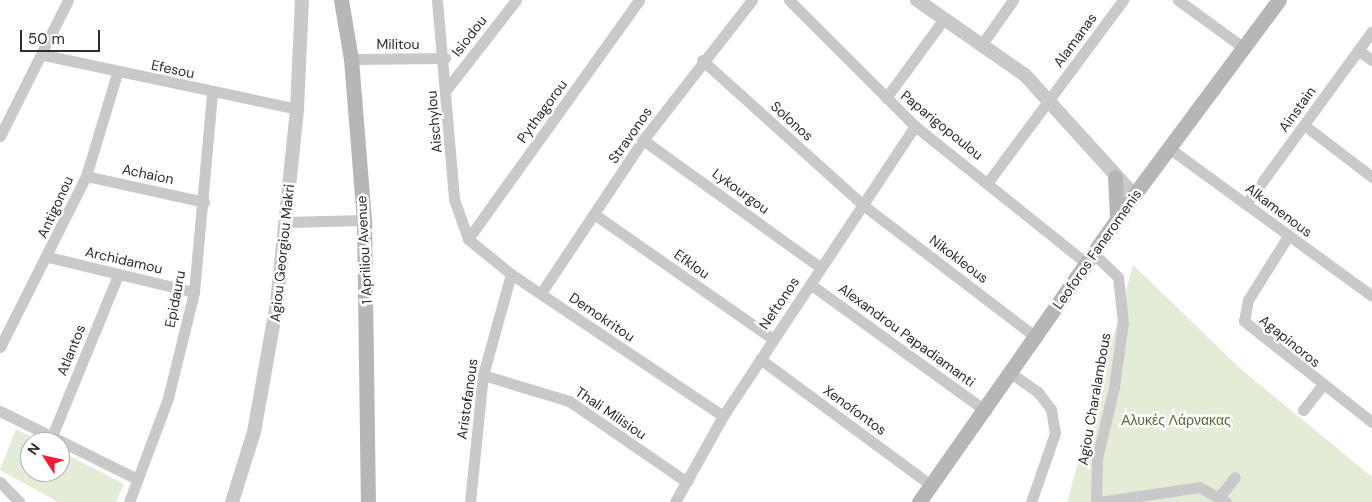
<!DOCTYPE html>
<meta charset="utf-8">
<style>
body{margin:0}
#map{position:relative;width:1372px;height:502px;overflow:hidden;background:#fff;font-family:"DM Sans",sans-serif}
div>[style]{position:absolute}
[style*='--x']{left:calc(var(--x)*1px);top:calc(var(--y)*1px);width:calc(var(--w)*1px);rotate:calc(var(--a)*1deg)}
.green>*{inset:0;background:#e4ecd8}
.minor>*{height:11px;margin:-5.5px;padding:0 5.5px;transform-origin:5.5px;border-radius:5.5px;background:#c9c9c9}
.tertiary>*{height:14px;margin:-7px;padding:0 7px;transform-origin:7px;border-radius:7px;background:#c9c9c9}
.secondary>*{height:15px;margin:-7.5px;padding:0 7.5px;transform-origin:7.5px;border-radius:7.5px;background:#b6b6b6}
span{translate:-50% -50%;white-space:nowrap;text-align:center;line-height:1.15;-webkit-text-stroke:5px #fff;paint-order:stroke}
.street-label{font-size:14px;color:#2c2c2c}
.park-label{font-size:14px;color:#526c36}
.north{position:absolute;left:20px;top:432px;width:50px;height:50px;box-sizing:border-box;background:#fff;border:1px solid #ababab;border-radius:50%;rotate:305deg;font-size:14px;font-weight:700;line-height:20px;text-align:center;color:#2c2c2c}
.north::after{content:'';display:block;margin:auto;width:18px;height:22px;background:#f51d38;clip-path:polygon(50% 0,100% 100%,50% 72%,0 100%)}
.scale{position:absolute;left:20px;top:30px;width:80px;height:22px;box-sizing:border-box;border:2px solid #2c2c2c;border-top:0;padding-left:6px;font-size:15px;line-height:18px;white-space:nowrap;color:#2c2c2c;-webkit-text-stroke:4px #fff;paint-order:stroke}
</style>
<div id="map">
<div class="green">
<div style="clip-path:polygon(1133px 265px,1242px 370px,1372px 477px,1372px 502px,1067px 502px)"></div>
<div style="clip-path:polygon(16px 429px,42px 442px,30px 442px,30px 472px,60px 472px,60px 451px,124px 484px,116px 502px,58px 502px,0 470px)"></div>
</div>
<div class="minor">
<div style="--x:437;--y:0;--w:200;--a:85.1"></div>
<div style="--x:454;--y:199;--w:42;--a:70.7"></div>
<div style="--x:468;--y:239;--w:55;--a:39.1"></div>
<div style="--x:511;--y:274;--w:255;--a:33.8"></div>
<div style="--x:789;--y:0;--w:178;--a:45"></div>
<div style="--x:915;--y:126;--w:219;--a:38.7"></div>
<div style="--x:1178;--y:0;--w:82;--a:36"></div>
<div style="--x:982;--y:44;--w:54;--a:-54.8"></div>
<div style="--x:1358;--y:50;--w:17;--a:36"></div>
<div style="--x:44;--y:55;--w:259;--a:12"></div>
<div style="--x:351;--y:59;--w:94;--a:-0.6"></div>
<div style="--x:702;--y:60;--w:217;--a:42"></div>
<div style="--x:863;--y:205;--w:219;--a:37.4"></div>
<div style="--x:446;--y:90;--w:114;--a:-52.1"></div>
<div style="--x:886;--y:98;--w:97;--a:-53.8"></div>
<div style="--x:1304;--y:125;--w:86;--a:37.4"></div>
<div style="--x:0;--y:136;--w:152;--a:-63.4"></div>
<div style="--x:643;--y:140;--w:219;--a:35.7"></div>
<div style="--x:1169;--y:148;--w:251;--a:36.1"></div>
<div style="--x:86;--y:176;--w:121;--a:12.4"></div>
<div style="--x:988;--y:182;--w:227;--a:-53.4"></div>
<div style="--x:1246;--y:204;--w:214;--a:-53.9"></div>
<div style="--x:594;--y:214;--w:218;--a:34.9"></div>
<div style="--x:286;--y:222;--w:78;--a:-1.5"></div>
<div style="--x:1288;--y:236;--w:75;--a:122"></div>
<div style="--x:1248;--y:300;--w:21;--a:101"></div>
<div style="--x:1244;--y:321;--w:163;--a:38.3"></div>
<div style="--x:468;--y:239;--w:294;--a:-54.4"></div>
<div style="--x:1093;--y:253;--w:35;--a:44"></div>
<div style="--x:1118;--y:277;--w:45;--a:83.7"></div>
<div style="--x:1123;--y:322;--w:66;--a:97.9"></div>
<div style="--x:1114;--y:387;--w:74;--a:103.3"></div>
<div style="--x:1097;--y:459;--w:43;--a:91.3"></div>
<div style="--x:48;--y:257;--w:150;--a:13.5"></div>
<div style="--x:810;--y:284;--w:217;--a:35.8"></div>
<div style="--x:541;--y:293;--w:184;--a:-56.3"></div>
<div style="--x:643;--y:140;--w:177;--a:-52.1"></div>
<div style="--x:0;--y:347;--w:191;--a:-63.3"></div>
<div style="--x:86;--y:176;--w:108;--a:-73.2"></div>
<div style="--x:760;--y:359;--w:212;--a:36.4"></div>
<div style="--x:1012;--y:374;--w:32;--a:35"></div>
<div style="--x:1038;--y:392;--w:21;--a:53"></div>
<div style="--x:1051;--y:409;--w:24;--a:81"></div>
<div style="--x:1055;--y:433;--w:73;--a:109.2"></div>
<div style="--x:483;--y:375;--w:90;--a:16.8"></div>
<div style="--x:569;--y:401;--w:143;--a:34.5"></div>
<div style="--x:1303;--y:410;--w:31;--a:-52"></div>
<div style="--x:0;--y:411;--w:153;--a:26.4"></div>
<div style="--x:52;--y:436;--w:174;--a:-67.7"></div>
<div style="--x:0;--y:482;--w:28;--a:46"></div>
<div style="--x:1220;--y:496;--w:24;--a:-52"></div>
<div style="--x:129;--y:502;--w:111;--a:-69.4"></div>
<div style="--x:168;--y:398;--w:109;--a:-76.2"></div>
<div style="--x:194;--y:292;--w:200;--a:-84.8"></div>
<div style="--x:470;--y:502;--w:128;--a:-84.2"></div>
<div style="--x:483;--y:375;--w:105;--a:-74.5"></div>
<div style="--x:675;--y:502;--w:98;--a:-60.8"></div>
<div style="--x:723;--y:416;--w:348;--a:-56.5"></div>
<div style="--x:1099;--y:502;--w:101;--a:-8.5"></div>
<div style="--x:1199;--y:487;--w:31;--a:29"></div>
</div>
<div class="tertiary">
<div style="--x:917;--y:0;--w:131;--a:34.8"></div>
<div style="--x:1025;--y:75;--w:162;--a:47.8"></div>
<div style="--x:232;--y:502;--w:73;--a:-72.6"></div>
<div style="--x:254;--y:432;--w:131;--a:-79.9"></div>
<div style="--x:277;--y:303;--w:195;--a:-84.1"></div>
<div style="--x:297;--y:109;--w:109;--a:-87.4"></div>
</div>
<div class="secondary">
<div style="--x:341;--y:0;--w:60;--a:80.4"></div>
<div style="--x:351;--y:59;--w:162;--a:85.4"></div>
<div style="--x:364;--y:220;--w:282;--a:89.2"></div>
<div style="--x:1115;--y:177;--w:40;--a:87.1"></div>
<div style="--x:919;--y:502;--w:375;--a:-55"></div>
<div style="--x:1134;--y:195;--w:243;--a:-53.4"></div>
</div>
<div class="street-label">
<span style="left:469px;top:36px;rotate:-52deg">Isiodou</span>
<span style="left:1075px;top:40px;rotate:-54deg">Alamanas</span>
<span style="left:398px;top:44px">Militou</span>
<span style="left:173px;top:69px;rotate:12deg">Efesou</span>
<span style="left:1297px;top:109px;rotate:-54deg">Ainstain</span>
<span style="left:542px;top:111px;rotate:-54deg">Pythagorou</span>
<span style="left:792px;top:121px;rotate:42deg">Solonos</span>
<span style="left:434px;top:122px;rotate:-95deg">Aischylou</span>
<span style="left:942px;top:125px;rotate:39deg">Paparigopoulou</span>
<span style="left:630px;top:135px;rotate:-55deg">Stravonos</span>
<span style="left:148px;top:174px;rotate:12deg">Achaion</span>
<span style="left:741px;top:191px;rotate:36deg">Lykourgou</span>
<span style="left:55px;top:207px;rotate:-65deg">Antigonou</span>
<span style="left:1279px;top:210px;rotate:37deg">Alkamenous</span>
<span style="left:1097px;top:249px;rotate:-55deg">Leoforos Faneromenis</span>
<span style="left:364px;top:250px;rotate:-93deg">1 Apriliou Avenue</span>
<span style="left:282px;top:253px;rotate:-84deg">Agiou Georgiou Makri</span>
<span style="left:959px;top:259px;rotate:37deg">Nikokleous</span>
<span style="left:124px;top:260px;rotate:13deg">Archidamou</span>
<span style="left:692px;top:264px;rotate:35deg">Efklou</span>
<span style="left:175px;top:299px;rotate:-79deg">Epidauru</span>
<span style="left:779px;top:303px;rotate:-56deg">Neftonos</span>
<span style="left:602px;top:317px;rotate:34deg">Demokritou</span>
<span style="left:907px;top:335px;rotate:36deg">Alexandrou Papadiamanti</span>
<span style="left:1290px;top:341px;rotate:39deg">Agapinoros</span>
<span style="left:71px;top:350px;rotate:-68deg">Atlantos</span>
<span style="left:467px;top:399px;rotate:-82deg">Aristofanous</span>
<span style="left:1094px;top:399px;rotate:-80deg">Agiou Charalambous</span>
<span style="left:855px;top:410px;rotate:36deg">Xenofontos</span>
<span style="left:611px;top:413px;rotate:34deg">Thali Milisiou</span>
</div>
<div class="park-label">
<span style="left:1176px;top:420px">Αλυκές Λάρνακας</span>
</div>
<div class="north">N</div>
<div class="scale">50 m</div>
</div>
